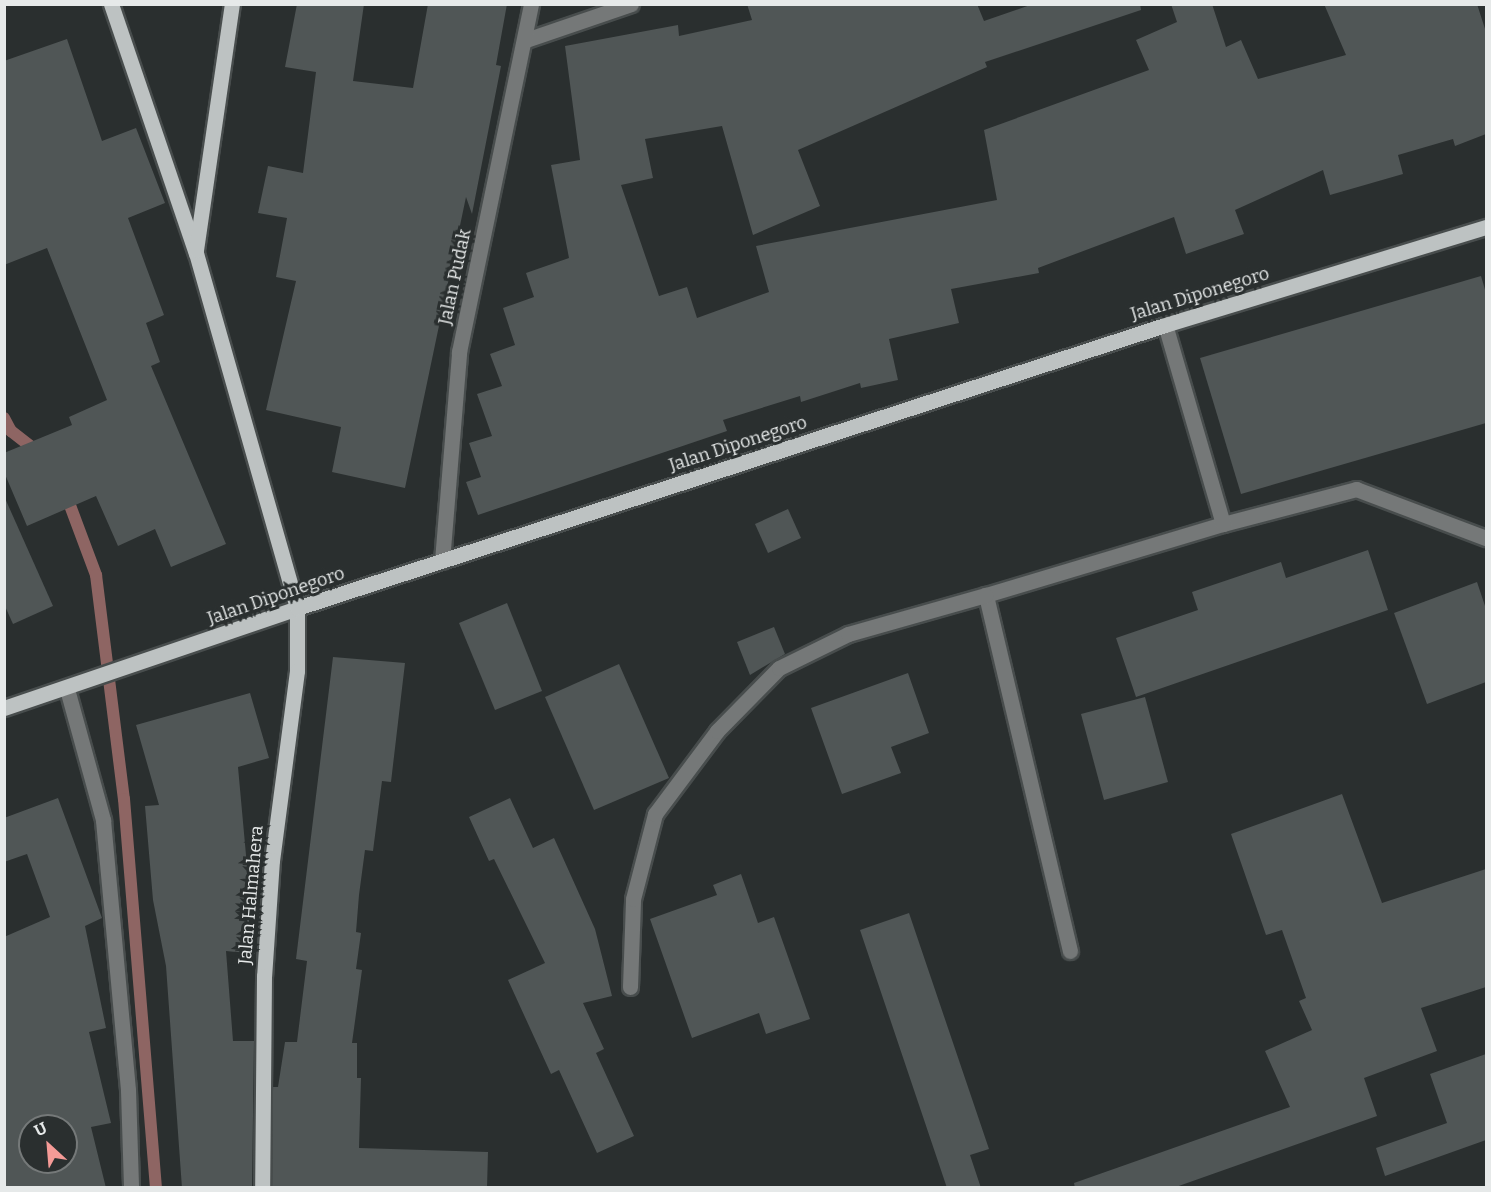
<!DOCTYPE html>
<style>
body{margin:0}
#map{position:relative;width:1491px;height:1192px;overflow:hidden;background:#2a2f2f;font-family:Bitter,serif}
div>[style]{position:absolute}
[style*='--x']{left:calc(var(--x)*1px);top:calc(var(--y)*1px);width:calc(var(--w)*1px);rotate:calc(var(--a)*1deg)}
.stream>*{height:12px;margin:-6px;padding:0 6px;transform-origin:6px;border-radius:6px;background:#8e6563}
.building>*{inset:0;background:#505656}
.roads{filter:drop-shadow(2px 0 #484d4d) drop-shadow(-2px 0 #484d4d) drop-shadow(0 2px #484d4d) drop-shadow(0 -2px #484d4d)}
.minor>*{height:15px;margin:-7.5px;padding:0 7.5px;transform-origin:7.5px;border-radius:7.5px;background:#757878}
.major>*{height:15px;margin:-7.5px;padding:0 7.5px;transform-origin:7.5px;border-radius:7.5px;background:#bdc2c2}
span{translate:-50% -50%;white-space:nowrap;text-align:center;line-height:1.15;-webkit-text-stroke:6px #2a2f2f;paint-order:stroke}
.street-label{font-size:18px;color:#e6e9e9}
.frame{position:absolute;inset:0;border:6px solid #e6e9e9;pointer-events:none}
.north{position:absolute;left:18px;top:1114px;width:60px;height:60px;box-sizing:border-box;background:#2a2f2f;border:2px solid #757979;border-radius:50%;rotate:334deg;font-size:16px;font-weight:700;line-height:24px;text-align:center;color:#e6e9e9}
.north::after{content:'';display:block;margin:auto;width:21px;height:27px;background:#f59b97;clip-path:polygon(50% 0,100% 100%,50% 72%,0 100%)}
</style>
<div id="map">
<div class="stream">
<div style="--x:4;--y:418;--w:15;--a:62"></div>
<div style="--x:11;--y:431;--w:37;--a:38"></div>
<div style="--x:65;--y:492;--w:89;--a:69.5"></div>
<div style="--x:96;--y:575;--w:226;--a:82.9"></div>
<div style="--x:124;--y:799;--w:390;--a:85.3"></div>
</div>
<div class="building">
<div style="clip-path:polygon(297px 4px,364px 4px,353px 81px,413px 88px,428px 4px,507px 4px,496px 65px,501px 66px,472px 214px,466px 197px,405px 488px,332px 472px,341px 427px,266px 410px,296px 281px,276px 277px,287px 218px,258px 213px,268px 166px,303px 173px,316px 72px,285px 67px)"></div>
<div style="clip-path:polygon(747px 4px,977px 4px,984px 21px,1033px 4px,1140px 4px,1141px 10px,985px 62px,987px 67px,798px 150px,820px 206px,753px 235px,722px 126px,645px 139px,653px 178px,621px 185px,659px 296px,687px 287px,697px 318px,769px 292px,756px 246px,997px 200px,984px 130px,1149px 70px,1136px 40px,1177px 22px,1171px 4px,1212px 4px,1226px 47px,1241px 40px,1258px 79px,1346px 55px,1324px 4px,1477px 4px,1486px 32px,1486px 134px,1455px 146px,1453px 139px,1398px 155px,1403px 174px,1330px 195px,1323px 170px,1235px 210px,1244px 234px,1186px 254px,1174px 217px,1038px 268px,1039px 273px,951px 289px,959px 323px,889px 339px,898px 380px,861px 388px,860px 383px,801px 402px,800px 396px,723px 420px,727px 431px,478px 515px,466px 482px,481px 477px,469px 443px,492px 436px,477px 394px,502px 386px,490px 354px,515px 345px,503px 308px,534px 297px,526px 273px,569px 258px,551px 165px,580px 160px,565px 46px,678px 25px,679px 36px,752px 20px)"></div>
<div style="clip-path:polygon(67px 39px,102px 141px,136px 128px,165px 203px,128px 218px,164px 315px,146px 323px,160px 362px,151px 366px,226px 544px,171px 567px,155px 529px,118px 546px,96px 496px,27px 526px,4px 472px,4px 453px,72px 425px,69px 417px,107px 400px,47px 248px,4px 265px,4px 61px)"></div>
<div style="clip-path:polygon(1481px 276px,1486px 293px,1486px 423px,1241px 494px,1200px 358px)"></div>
<div style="clip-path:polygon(4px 496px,53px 606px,13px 624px,4px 604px)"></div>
<div style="clip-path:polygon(788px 509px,801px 538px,768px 553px,755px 524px)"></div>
<div style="clip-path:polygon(1368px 550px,1388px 610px,1136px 697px,1116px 638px,1198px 610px,1192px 592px,1281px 562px,1286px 578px)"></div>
<div style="clip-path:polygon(1477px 582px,1486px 609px,1486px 682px,1427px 704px,1394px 613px)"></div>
<div style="clip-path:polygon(507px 603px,542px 691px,495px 710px,459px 623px)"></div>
<div style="clip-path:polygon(774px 627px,785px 654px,750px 675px,737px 642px)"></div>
<div style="clip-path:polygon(333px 657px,405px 663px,391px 782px,382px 781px,373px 851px,365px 850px,359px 895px,356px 932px,361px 933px,356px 969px,362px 970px,352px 1043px,357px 1043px,357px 1078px,361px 1078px,359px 1148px,488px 1152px,487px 1188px,272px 1188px,273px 1087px,278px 1087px,285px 1042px,297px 1042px,307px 961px,296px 959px)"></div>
<div style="clip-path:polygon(619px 664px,669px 778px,594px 810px,545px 697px)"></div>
<div style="clip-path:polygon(908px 673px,929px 733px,891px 747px,901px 773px,842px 794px,811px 708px)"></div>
<div style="clip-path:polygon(250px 693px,269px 758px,238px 767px,255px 954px,226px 951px,233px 1041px,254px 1041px,252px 1188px,182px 1188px,166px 966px,153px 900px,145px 806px,159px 805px,136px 725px)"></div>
<div style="clip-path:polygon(1145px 697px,1168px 782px,1104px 800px,1081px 714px)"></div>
<div style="clip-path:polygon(1342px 794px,1382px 903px,1486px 869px,1486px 987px,1421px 1008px,1437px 1051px,1364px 1078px,1377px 1116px,1173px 1188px,1075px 1188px,1074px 1183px,1290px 1107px,1265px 1051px,1312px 1030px,1299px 1001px,1306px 998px,1282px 930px,1266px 935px,1231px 834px)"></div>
<div style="clip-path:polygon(evenodd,58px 798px,102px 918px,85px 926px,106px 1028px,89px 1032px,111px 1123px,91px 1127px,106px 1188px,4px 1188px,4px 937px,50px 917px,27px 854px,4px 862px,4px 818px,58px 798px,30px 1126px,66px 1126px,66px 1162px,30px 1162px,30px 1126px)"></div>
<div style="clip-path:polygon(510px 798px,533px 848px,554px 838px,595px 929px,612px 996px,583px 1003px,604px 1049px,596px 1053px,634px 1136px,597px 1153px,559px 1070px,551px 1074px,508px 980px,545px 963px,494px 859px,489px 861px,469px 817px)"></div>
<div style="clip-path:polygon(741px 874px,758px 923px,774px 917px,810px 1019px,766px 1034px,759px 1013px,692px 1038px,650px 919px,717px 895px,713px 885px)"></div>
<div style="clip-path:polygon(909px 913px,989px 1149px,970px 1155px,981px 1188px,947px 1188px,860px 930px)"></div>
<div style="clip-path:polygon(1486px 1054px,1486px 1140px,1385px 1176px,1376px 1148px,1447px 1123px,1430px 1074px)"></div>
</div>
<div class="roads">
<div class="minor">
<div style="--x:526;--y:40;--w:111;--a:-18.9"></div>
<div style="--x:1223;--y:524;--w:138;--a:-14.7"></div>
<div style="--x:1356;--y:489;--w:139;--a:20.7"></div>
<div style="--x:442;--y:561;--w:210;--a:-85.3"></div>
<div style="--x:459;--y:352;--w:355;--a:-78.3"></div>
<div style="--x:67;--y:689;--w:136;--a:74.6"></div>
<div style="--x:103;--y:820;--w:271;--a:84.7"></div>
<div style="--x:128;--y:1090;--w:98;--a:88.2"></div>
<div style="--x:1070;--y:951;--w:366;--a:-103.3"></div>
<div style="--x:986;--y:595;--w:247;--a:-16.7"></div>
<div style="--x:1223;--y:524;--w:207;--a:-106.2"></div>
<div style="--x:630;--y:987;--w:88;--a:-88"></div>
<div style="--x:633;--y:899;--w:88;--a:-75.5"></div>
<div style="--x:655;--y:814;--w:104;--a:-53.2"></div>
<div style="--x:717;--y:731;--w:88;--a:-45.5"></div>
<div style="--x:779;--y:668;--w:77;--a:-26.2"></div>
<div style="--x:848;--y:634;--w:143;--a:-15.8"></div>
</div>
<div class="major">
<div style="--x:111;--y:4;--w:263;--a:71.2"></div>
<div style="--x:196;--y:253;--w:369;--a:74.1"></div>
<div style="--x:297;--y:608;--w:63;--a:90"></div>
<div style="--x:297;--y:671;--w:191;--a:97.5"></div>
<div style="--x:272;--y:860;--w:116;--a:93.9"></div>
<div style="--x:264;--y:976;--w:212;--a:90.5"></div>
<div style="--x:196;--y:250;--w:249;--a:-81.7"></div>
<div style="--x:4;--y:708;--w:310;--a:-18.8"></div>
<div style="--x:297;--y:608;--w:913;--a:-18.06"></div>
<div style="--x:1165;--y:325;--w:336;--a:-17"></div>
</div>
</div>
<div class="street-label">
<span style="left:455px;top:277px;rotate:-78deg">Jalan Pudak</span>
<span style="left:1200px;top:294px;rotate:-17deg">Jalan Diponegoro</span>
<span style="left:738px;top:444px;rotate:-18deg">Jalan Diponegoro</span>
<span style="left:276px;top:596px;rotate:-19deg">Jalan Diponegoro</span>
<span style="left:251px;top:895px;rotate:-85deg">Jalan Halmahera</span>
</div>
<div class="frame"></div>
<div class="north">U</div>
</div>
